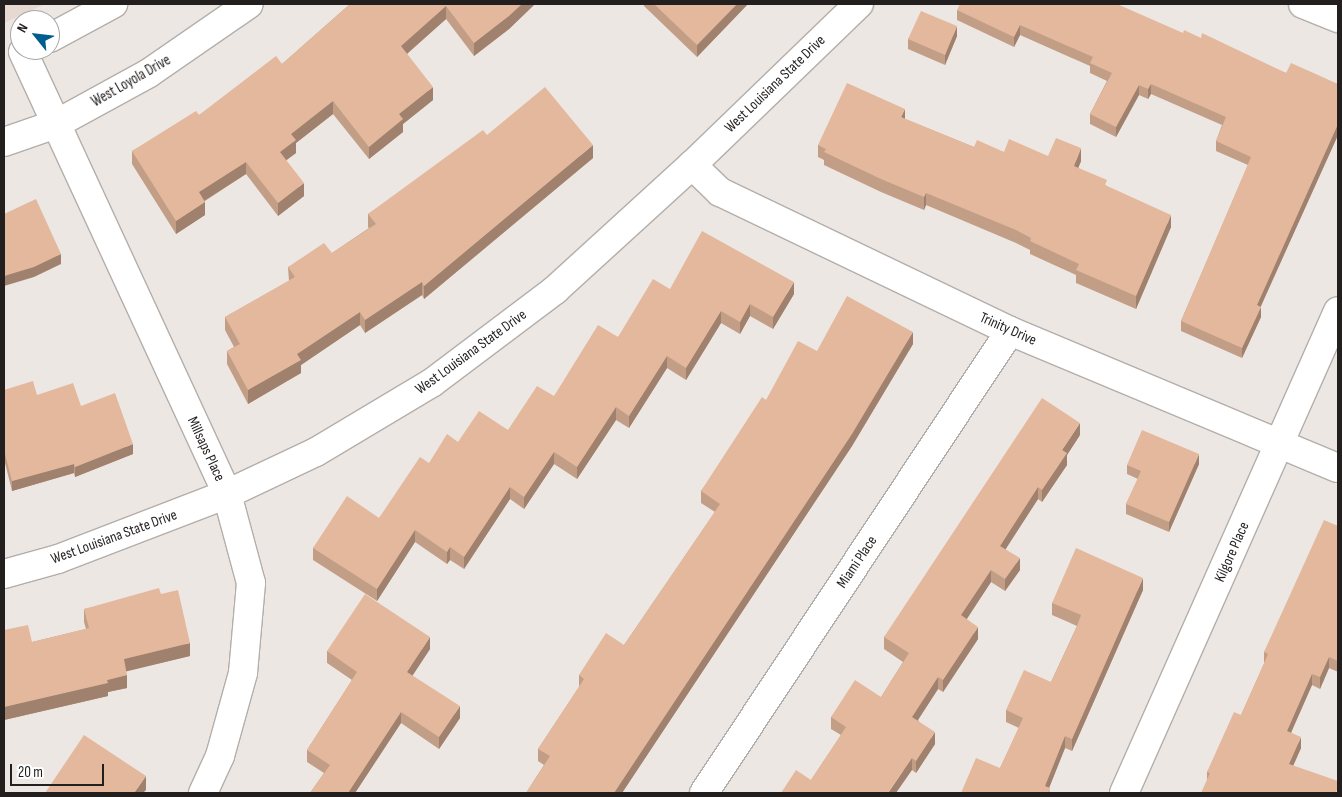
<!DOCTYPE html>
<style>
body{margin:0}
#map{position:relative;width:1342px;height:797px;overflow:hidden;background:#ede7e3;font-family:"Sofia Sans Condensed",sans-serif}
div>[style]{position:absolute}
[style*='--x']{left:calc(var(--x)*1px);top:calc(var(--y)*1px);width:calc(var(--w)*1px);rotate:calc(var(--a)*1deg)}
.built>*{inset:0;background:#e6d9d1}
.roads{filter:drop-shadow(1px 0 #b4aeaa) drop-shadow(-1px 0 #b4aeaa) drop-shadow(0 1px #b4aeaa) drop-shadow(0 -1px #b4aeaa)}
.minor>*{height:28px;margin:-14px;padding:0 14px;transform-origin:14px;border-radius:14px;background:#fff}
.wall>*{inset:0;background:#c39e87}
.shaded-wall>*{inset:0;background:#9f816e}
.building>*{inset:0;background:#e3b89d}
span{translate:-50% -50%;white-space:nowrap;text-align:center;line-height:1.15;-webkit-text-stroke:4px #fff;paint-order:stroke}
.street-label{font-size:15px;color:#221f1e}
.frame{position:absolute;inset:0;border:5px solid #221f1e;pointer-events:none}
.north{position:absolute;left:10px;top:10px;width:50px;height:50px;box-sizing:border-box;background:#fff;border:1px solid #a7a5a5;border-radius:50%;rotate:299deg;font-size:14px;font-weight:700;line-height:20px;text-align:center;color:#221f1e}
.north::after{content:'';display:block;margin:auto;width:18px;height:22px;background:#005d8d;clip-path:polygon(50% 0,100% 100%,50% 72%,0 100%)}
.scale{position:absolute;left:10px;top:764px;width:94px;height:22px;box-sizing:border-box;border:2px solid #221f1e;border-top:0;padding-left:6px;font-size:15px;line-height:18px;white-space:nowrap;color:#221f1e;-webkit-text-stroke:4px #fff;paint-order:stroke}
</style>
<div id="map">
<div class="built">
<div style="clip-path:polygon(4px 4px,45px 4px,4px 23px)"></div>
</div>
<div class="roads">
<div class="minor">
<div style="--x:1303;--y:4;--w:38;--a:22"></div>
<div style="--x:50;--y:38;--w:72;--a:-28.4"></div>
<div style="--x:23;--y:52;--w:487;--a:65.2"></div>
<div style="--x:227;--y:494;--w:92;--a:74.9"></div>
<div style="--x:251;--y:583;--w:90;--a:95.1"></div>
<div style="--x:243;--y:673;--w:86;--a:105.5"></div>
<div style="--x:220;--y:756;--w:41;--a:114.7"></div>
<div style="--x:4;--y:142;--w:55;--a:-19.1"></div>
<div style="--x:56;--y:124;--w:106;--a:-28.7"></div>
<div style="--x:149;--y:73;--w:121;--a:-34.6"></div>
<div style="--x:692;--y:165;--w:39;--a:44"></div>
<div style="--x:720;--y:192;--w:322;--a:25.6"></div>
<div style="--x:1010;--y:331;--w:355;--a:22.7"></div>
<div style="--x:4;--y:574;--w:56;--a:-15.5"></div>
<div style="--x:58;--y:559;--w:181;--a:-21"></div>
<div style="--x:227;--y:494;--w:98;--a:-25.3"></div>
<div style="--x:316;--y:452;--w:136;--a:-30.9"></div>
<div style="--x:433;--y:382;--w:153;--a:-37"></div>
<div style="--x:555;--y:290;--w:185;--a:-42.4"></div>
<div style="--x:692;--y:165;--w:232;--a:-44"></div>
<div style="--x:704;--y:793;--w:554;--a:-56.48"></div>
<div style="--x:1124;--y:793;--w:527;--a:-66.06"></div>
</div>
</div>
<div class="wall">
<div style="clip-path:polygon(350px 4px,535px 4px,509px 29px,474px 56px,446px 19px,407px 54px,433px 100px,403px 124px,403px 132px,369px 159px,333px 114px,296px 143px,296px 153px,286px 160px,304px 196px,278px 216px,246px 174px,205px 201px,205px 215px,176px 234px,132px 164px,132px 151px,199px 115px,282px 64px)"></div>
<div style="clip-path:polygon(644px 4px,748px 4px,697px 57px,644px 6px)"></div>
<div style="clip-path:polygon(957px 10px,1183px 33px,1286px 73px,1338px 84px,1338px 135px,1260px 307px,1261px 317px,1242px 358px,1181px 331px,1181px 321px,1248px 165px,1216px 151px,1216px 141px,1222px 125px,1151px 94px,1148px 99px,1139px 95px,1116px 137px,1090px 124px,1090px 114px,1107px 81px,1090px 73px,1090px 66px,1020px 35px,1014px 47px,957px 20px)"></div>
<div style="clip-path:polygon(957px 36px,945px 65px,908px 49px,908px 39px)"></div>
<div style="clip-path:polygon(905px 119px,974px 147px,1004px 152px,1048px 156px,1081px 161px,1078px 168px,1171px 227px,1136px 309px,1076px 283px,1076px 275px,1030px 254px,1030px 250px,1016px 243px,926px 205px,924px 210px,881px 192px,824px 165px,824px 160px,818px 157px,818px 145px)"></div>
<div style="clip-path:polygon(487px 135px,593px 158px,424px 299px,422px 295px,365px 333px,360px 325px,301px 365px,301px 373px,248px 404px,227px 364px,227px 351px,234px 347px,225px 330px,225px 317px,289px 281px,288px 267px,332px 253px,369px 228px,368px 227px,368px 214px)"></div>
<div style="clip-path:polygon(670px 289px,794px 294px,773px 329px,750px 316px,740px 334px,721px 323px,686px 380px,667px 368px,629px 428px,616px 420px,577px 479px,554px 464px,524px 509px,510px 499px,464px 569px,450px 560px,447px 564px,415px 542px,377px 601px,313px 560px,313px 548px,379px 518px,429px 463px,458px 442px,508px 430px,554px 396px)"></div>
<div style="clip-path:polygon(913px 344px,852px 446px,622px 793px,526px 793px,544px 765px,538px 761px,538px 749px,579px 687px,579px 675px,624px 645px,715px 512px,701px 503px,701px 491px,766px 400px,817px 351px)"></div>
<div style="clip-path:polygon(4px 390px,37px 395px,81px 406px,133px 454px,75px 477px,74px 473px,12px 491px,4px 459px)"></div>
<div style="clip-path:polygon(1080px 435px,1067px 455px,1067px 465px,1042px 502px,1038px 499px,1005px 549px,1020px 570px,1005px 591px,991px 582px,966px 619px,978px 639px,943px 692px,938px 689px,918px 720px,935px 744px,916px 773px,912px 770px,811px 780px,841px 735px,831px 729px,831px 717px,881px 697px,903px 662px,884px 649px,884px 637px)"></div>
<div style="clip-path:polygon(1199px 464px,1169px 532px,1126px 514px,1126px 504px,1138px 479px,1127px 474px,1127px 465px)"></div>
<div style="clip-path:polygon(1338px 526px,1338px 672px,1329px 668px,1320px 689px,1312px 685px,1291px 732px,1301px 748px,1293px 766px,1207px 780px,1207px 772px,1241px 715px,1264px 664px,1264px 652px)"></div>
<div style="clip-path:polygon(1143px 590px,1072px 751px,1065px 748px,1049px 788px,1050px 793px,1000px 768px,1019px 728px,1006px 722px,1006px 710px,1051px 682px,1077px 626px,1052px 615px,1052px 603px)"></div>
<div style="clip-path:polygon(161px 594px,190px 656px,126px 671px,127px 688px,108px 692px,108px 696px,4px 720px,4px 630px,32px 642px,86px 629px,84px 622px,84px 609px)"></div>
<div style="clip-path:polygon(430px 649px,412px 676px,460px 718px,439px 749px,401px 723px,355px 793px,310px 793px,324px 773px,307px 762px,307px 750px,352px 680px,327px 663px,327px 651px)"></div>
</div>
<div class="shaded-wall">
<div style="clip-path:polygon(522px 4px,535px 4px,509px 29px,474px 56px,474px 43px)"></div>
<div style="clip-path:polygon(737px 4px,748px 4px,697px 57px,697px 45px)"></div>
<div style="clip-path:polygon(446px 6px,446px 19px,401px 59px,401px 46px)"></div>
<div style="clip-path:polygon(1020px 25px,1020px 35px,1014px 47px,1014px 37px)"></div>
<div style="clip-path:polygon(957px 26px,957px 36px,945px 65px,945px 55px)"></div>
<div style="clip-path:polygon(1151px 84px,1151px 94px,1148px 99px,1148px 89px)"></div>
<div style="clip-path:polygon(1139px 85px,1139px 95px,1116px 137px,1116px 127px)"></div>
<div style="clip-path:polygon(433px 87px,433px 100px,403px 124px,403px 132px,369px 159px,369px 147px,399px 114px)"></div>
<div style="clip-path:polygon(333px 101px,333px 114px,296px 143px,296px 153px,280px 165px,280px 152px,291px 134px)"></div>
<div style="clip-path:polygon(905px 109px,905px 122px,901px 117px)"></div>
<div style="clip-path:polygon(1338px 124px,1338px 135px,1257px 315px,1257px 305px)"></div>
<div style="clip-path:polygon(593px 145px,593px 158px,424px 299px,424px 286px)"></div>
<div style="clip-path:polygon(1081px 148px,1081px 161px,1074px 179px,1074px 166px)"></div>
<div style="clip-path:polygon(246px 162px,246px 174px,199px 204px,199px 192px)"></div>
<div style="clip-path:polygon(304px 183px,304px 196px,278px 216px,278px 203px)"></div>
<div style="clip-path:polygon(926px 193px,926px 205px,924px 210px,924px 197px)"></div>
<div style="clip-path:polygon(205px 202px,205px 215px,176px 234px,176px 221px)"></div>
<div style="clip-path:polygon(1171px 215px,1171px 227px,1136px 309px,1136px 296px)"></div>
<div style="clip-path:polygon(61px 254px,61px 264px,34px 277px,4px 286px,4px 276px)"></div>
<div style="clip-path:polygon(422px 282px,422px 295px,365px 333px,365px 320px)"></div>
<div style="clip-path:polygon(794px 282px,794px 294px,773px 329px,773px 317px)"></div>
<div style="clip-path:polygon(750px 304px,750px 316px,740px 334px,740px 322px)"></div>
<div style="clip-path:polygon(1261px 307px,1261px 317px,1242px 358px,1242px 348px)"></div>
<div style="clip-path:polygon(721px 311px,721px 323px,686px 380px,686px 368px)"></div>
<div style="clip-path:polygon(360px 312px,360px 325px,301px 365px,301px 373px,248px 404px,248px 390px,297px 354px)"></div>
<div style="clip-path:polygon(913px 332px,913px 344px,852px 446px,622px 793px,614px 793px)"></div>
<div style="clip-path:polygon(667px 356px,667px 368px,629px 428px,629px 416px)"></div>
<div style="clip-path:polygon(616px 407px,616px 420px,577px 479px,577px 467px)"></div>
<div style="clip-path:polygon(1080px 423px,1080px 435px,1067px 455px,1067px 465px,1042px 502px,1042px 490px,1062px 450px)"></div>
<div style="clip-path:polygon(133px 444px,133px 454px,75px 477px,75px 467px)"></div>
<div style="clip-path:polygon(554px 452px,554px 464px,524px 509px,524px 497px)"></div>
<div style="clip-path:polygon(1199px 454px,1199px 464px,1169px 532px,1169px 522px)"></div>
<div style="clip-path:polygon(74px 464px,74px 473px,12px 491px,12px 481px)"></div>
<div style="clip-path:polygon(510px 487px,510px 499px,464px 569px,464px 557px)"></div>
<div style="clip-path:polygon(1038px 487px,1038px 499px,1000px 558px,1000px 546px)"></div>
<div style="clip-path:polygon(415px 530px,415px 542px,377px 601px,377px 589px)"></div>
<div style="clip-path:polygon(450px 547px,450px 560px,447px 564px,447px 552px)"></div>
<div style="clip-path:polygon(1020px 558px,1020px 570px,1005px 591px,1005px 579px)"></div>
<div style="clip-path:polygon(991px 570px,991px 582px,961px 628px,961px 615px)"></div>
<div style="clip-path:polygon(1143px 578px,1143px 590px,1072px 751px,1072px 739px)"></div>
<div style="clip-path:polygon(978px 627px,978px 639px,943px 692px,943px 680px)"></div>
<div style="clip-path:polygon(430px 637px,430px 649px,407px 684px,407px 672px)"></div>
<div style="clip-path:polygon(190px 643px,190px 656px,124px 672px,124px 659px)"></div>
<div style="clip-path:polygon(1329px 657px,1329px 668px,1320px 689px,1320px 677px)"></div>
<div style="clip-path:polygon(1312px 674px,1312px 685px,1287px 742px,1287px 731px)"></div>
<div style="clip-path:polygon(127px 675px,127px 688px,108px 692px,108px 696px,4px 720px,4px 707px)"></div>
<div style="clip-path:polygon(938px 677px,938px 689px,912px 729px,912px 717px)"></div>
<div style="clip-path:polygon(460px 706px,460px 718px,439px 749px,439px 737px)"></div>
<div style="clip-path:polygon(401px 712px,401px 723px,355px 793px,348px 793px)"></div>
<div style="clip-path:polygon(935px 732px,935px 744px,916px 773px,916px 761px)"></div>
<div style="clip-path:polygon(1065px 736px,1065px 748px,1047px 793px,1045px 786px)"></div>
<div style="clip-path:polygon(1301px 737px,1301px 748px,1289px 775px,1289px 764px)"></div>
<div style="clip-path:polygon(912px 758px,912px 770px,896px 793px,888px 793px)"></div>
<div style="clip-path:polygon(146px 776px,146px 790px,143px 793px,134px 793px)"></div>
</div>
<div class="building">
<div style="clip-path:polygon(350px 4px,522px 4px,509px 16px,474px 43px,446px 6px,401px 46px,433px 87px,399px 114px,403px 119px,369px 147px,333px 101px,291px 134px,296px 140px,280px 152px,304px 183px,278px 203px,246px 162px,199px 192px,205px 202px,176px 221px,132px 151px,196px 111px,199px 115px,276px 56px,282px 64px)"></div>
<div style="clip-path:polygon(654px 4px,737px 4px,697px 45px)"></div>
<div style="clip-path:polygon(960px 4px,1117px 4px,1183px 33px,1184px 30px,1201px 38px,1202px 33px,1286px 73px,1291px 63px,1338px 84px,1338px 124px,1257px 305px,1261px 307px,1242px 348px,1181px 321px,1251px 157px,1216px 141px,1226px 117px,1151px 84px,1148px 89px,1139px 85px,1116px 127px,1090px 114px,1112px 73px,1090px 63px,1093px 57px,1020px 25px,1014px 37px,957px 10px)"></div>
<div style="clip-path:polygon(921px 11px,957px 26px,945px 55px,908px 39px)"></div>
<div style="clip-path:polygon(847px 83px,905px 109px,901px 117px,974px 147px,977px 140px,1004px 152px,1009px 139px,1048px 156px,1056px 138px,1081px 148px,1074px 166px,1107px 180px,1105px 185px,1171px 215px,1136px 296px,1076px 270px,1079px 264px,1030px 241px,1031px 238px,1016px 230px,926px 193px,924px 197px,881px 179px,824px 152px,826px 149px,818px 145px)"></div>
<div style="clip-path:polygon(545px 87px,593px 145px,424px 286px,422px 282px,365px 320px,360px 312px,297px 354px,301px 360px,248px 390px,227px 351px,240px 344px,225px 317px,295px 277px,288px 267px,324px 243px,332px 253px,376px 224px,368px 214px,483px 130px,487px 135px)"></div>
<div style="clip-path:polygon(36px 199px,61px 254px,34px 267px,4px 276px,4px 214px)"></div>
<div style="clip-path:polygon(702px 231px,794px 282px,773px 317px,750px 304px,740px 322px,721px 311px,686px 368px,667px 356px,629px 416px,616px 407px,577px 467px,554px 452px,524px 497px,510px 487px,464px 557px,450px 547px,447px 552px,415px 530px,377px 589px,313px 548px,347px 496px,379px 518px,420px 457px,429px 463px,447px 434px,458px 442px,479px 411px,508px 430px,537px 386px,554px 396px,598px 325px,618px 337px,653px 279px,670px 289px)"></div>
<div style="clip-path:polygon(847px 296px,913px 332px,852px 434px,614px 793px,526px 793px,550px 756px,538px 749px,584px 679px,579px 675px,606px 633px,624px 645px,720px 504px,701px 491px,762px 397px,766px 400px,798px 341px,817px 351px)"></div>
<div style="clip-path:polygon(33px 381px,37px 395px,73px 383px,81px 406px,115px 393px,133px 444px,75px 467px,74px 464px,12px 481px,4px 450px,4px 390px)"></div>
<div style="clip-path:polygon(1042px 398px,1080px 423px,1062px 450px,1067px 453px,1042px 490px,1038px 487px,1000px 546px,1020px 558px,1005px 579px,991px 570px,961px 615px,978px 627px,943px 680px,938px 677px,912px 717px,935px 732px,916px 761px,912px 758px,888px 793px,781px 793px,796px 770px,811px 780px,846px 727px,831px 717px,855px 680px,881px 697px,909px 653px,884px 637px)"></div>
<div style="clip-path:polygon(1142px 430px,1199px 454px,1169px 522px,1126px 504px,1141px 471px,1127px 465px)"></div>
<div style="clip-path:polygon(1324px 520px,1338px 526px,1338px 661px,1329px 657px,1320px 677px,1312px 674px,1287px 731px,1301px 737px,1289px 764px,1338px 781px,1338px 786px,1336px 793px,1201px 793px,1210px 773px,1207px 772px,1234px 712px,1241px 715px,1268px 654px,1264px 652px)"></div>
<div style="clip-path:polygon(1076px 548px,1143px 578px,1072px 739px,1065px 736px,1045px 786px,1050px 788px,1048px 793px,961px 793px,976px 758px,1000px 768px,1023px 718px,1006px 710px,1024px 670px,1051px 682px,1076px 629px,1081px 615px,1052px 603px)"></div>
<div style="clip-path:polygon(159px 588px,161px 594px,178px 590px,190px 643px,124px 659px,127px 675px,107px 680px,108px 683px,4px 707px,4px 630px,28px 625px,32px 642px,89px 628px,84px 609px)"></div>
<div style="clip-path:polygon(365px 594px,430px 637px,407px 672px,460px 706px,439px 737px,401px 712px,348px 793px,310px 793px,330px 765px,307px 750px,357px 672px,327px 651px)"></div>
<div style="clip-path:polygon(84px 735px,146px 776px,134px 793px,45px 793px)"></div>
</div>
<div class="street-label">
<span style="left:131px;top:81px;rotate:-30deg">West Loyola Drive</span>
<span style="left:775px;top:84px;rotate:-44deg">West Louisiana State Drive</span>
<span style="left:1008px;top:329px;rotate:24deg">Trinity Drive</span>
<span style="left:471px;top:352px;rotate:-36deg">West Louisiana State Drive</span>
<span style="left:206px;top:449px;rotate:65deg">Millsaps Place</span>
<span style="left:114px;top:537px;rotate:-20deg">West Louisiana State Drive</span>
<span style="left:1232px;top:552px;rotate:-66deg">Kilgore Place</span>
<span style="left:857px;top:562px;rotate:-56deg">Miami Place</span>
</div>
<div class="frame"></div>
<div class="north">N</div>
<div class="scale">20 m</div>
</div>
